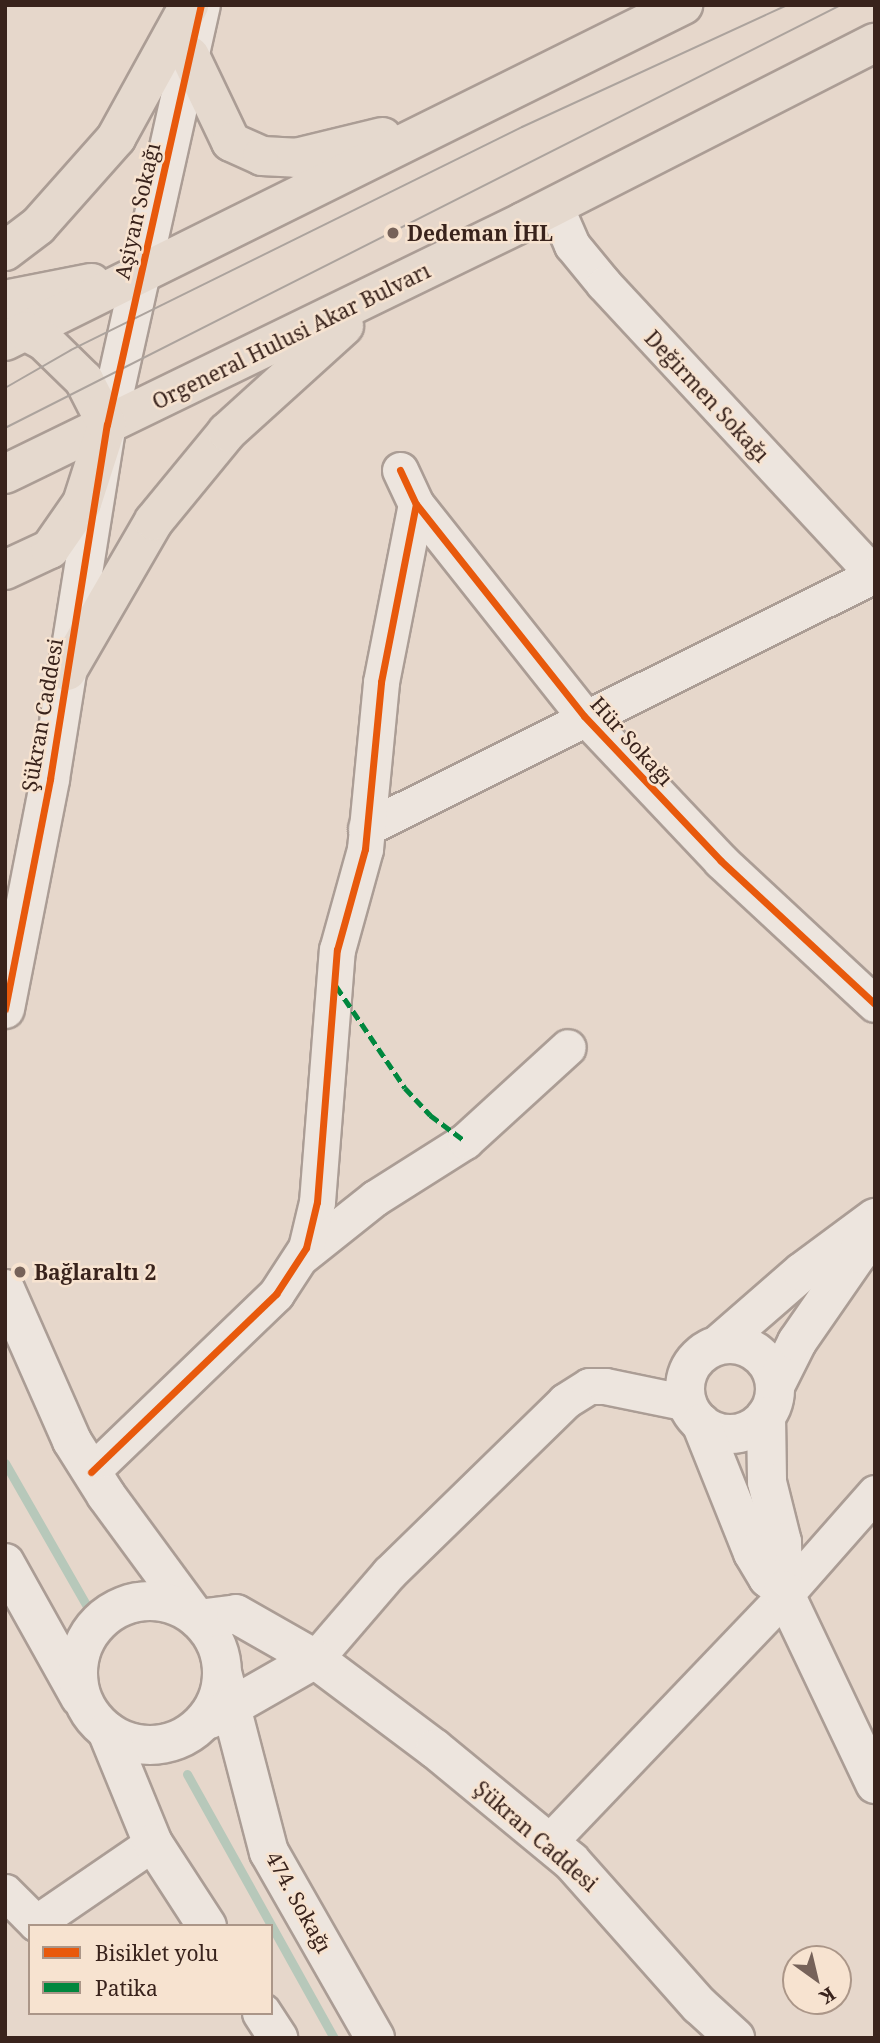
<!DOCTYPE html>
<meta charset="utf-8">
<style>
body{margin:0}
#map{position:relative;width:880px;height:2043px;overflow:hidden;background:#e6d7cb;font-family:"Noto Serif",serif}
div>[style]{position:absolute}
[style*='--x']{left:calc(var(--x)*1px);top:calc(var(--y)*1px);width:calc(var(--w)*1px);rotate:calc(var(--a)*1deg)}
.stream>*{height:9px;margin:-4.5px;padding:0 4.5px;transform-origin:4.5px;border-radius:4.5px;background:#b7c8ba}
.roads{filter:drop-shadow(2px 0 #ab9d95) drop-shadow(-2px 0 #ab9d95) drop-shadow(0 2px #ab9d95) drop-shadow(0 -2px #ab9d95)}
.minor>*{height:35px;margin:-17.5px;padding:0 17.5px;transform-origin:17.5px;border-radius:17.5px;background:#ede5de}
.tertiary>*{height:38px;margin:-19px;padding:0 19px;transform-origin:19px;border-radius:19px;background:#ede5de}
.tertiary>.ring{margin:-19px;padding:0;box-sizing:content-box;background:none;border:38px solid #ede5de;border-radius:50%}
.primary>*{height:38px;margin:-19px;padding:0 19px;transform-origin:19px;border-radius:19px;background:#e5d9ce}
.tram>*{height:2px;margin:-1px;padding:0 1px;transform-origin:1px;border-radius:1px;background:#aca39d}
.quiet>*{height:5px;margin-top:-2.5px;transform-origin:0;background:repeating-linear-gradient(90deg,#00873e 0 10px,transparent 0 15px)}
.cycleway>*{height:7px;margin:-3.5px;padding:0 3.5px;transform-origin:3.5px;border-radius:3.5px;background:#e8590c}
.dots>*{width:19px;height:19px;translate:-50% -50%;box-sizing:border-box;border:4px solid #f7e3d0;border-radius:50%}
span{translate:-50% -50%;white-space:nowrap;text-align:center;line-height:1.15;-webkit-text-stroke:5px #f7e3d0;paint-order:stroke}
.street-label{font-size:21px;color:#39231c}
.poi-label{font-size:21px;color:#39231c;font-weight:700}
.left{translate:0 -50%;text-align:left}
.frame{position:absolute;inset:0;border:7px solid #39231c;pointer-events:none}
.legend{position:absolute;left:28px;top:1924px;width:245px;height:91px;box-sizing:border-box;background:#f7e3d0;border:2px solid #ab9688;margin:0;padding:9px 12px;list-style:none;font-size:21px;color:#39231c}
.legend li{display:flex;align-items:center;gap:14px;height:35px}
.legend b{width:35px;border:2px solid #ab9688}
.north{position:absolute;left:782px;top:1945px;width:70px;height:70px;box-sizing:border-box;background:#f7e3d0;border:2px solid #ab9688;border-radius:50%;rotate:146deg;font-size:19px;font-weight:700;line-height:28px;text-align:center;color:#39231c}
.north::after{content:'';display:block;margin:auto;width:24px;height:32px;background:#766259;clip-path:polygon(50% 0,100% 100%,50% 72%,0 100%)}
</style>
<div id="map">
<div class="stream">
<div style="--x:5;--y:1463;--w:167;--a:60.2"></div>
<div style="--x:187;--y:1774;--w:302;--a:60.9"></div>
</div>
<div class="roads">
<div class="minor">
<div style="--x:555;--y:206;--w:43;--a:66.4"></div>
<div style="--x:572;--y:245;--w:50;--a:50.6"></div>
<div style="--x:604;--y:284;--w:398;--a:47.1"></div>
<div style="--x:400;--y:470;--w:38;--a:65"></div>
<div style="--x:416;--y:504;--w:270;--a:51.6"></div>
<div style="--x:584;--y:716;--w:199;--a:46.6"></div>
<div style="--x:721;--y:861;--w:210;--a:42.9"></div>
<div style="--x:366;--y:828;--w:568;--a:-26.47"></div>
<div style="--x:302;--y:1256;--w:93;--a:-38.5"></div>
<div style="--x:375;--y:1198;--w:107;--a:-32.3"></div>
<div style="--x:465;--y:1141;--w:139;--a:-42.4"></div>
<div style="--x:91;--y:1472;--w:257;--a:-43.9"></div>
<div style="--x:276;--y:1294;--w:55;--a:-56.9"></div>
<div style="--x:306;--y:1248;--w:47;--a:-76.6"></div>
<div style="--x:317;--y:1202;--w:253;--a:-85.5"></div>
<div style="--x:337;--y:950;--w:105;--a:-74.5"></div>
<div style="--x:365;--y:849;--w:168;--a:-84.5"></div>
<div style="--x:381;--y:682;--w:181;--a:-78.9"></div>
<div style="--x:315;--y:1659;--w:113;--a:-49.3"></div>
<div style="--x:389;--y:1573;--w:246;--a:-44.3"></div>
<div style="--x:565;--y:1401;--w:28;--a:-32"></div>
<div style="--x:589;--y:1386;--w:16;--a:0"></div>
<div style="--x:605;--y:1386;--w:85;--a:11.6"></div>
<div style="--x:550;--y:1841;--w:340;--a:-46.3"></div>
<div style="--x:785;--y:1595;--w:136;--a:-48.6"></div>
<div style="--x:5;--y:1892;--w:44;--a:45"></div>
<div style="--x:36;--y:1923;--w:142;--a:-34.4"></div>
</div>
<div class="tertiary">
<div style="--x:5;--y:1009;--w:234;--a:-78.9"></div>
<div style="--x:50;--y:779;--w:359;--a:-80.9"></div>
<div style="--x:107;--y:425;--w:430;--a:-77.4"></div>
<div style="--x:5;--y:1289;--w:166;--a:66.2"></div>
<div style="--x:72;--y:1441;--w:64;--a:57.8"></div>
<div style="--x:106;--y:1495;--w:149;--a:53.7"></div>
<div class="ring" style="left:685px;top:1344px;width:52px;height:52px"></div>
<div style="--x:718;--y:1345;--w:111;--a:-41"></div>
<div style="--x:802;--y:1272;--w:91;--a:-36.5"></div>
<div style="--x:775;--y:1386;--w:49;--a:-63.4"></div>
<div style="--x:797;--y:1342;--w:107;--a:-55.3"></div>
<div style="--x:858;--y:1254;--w:26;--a:-72"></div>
<div style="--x:766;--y:1416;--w:66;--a:89.1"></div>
<div style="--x:767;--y:1482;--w:62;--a:76"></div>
<div style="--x:782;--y:1542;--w:48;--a:88.8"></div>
<div style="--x:701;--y:1423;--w:140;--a:68.2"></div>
<div style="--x:753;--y:1553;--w:29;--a:59"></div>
<div style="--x:768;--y:1578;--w:19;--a:39"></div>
<div style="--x:783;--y:1590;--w:215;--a:64.6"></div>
<div style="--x:5;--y:1563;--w:154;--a:60.8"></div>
<div class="ring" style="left:78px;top:1601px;width:106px;height:106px"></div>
<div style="--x:198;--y:1619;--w:38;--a:-7"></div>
<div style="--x:236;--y:1614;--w:91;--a:29.7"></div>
<div style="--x:315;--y:1659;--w:150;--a:36.9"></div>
<div style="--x:435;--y:1749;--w:176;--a:39.5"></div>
<div style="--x:571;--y:1861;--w:193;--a:48.4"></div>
<div style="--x:699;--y:2005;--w:49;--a:42.5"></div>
<div style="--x:223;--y:1676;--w:182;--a:75.4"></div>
<div style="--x:269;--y:1852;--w:214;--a:60.3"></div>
<div style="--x:210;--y:1719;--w:121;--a:-29.7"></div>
<div style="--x:107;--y:1731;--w:121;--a:67.7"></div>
<div style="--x:153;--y:1843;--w:99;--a:57"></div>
<div style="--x:262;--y:2013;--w:30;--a:57"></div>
</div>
<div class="primary">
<div style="--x:190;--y:56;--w:95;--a:64.5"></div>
<div style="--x:231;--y:142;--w:34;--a:24"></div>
<div style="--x:262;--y:156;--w:34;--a:3"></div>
<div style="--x:296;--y:158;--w:89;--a:-13.6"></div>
<div style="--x:5;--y:251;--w:41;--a:-37.1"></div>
<div style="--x:38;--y:226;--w:118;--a:-48.4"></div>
<div style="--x:116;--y:138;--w:152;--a:-61.2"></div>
<div style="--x:5;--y:300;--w:88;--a:-11.2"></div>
<div style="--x:5;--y:341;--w:757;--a:-26.36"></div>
<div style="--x:5;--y:474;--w:576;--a:-25.94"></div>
<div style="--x:523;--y:222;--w:395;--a:-27"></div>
<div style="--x:5;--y:570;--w:50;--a:-25"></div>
<div style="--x:50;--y:549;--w:56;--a:-55.2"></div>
<div style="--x:82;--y:503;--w:82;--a:-72.2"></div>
<div style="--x:107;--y:425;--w:51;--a:-117.1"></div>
<div style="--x:84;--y:380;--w:56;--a:-135.7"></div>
<div style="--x:44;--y:341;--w:21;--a:-152"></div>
<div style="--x:67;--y:671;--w:173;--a:-59.9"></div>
<div style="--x:154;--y:521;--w:115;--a:-50.6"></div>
<div style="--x:227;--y:432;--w:158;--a:-42.2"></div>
</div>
</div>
<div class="tram">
<div style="--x:5;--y:388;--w:76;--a:-29.9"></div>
<div style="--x:71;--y:350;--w:503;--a:-26.31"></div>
<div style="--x:522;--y:127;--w:292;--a:-24.7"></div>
<div style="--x:5;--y:428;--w:937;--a:-26.84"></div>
</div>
<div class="quiet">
<div style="--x:336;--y:986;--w:123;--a:55.9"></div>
<div style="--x:405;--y:1088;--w:37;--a:47"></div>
<div style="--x:430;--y:1115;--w:44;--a:36.6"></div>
</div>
<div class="cycleway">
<div style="--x:400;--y:470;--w:38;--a:65"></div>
<div style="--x:416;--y:504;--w:270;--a:51.6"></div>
<div style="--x:584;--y:716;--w:199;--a:46.6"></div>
<div style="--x:721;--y:861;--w:210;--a:42.9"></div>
<div style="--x:5;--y:1009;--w:234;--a:-78.9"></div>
<div style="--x:50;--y:779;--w:359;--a:-80.9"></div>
<div style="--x:107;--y:425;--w:430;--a:-77.4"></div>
<div style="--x:91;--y:1472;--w:257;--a:-43.9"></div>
<div style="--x:276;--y:1294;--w:55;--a:-56.9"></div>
<div style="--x:306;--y:1248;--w:47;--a:-76.6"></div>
<div style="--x:317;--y:1202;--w:253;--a:-85.5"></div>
<div style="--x:337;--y:950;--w:105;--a:-74.5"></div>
<div style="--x:365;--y:849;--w:168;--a:-84.5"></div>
<div style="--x:381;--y:682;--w:181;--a:-78.9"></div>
</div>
<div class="dots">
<div style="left:393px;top:233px;background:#766259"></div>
<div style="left:20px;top:1272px;background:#766259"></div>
</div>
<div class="street-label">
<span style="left:137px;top:211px;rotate:-77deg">Aşiyan Sokağı</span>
<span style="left:291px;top:336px;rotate:-26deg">Orgeneral Hulusi Akar Bulvarı</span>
<span style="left:707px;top:396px;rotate:47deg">Değirmen Sokağı</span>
<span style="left:42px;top:715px;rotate:-80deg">Şükran Caddesi</span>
<span style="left:632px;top:741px;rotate:48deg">Hür Sokağı</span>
<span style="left:536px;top:1836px;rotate:41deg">Şükran Caddesi</span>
<span style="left:299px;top:1902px;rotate:61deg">474. Sokağı</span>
</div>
<div class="poi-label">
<span class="left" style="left:407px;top:233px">Dedeman İHL</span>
<span class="left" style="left:34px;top:1272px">Bağlaraltı 2</span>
</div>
<div class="frame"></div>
<ul class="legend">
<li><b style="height:9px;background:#e8590c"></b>Bisiklet yolu</li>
<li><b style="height:9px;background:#00873e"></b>Patika</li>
</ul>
<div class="north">K</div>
</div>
